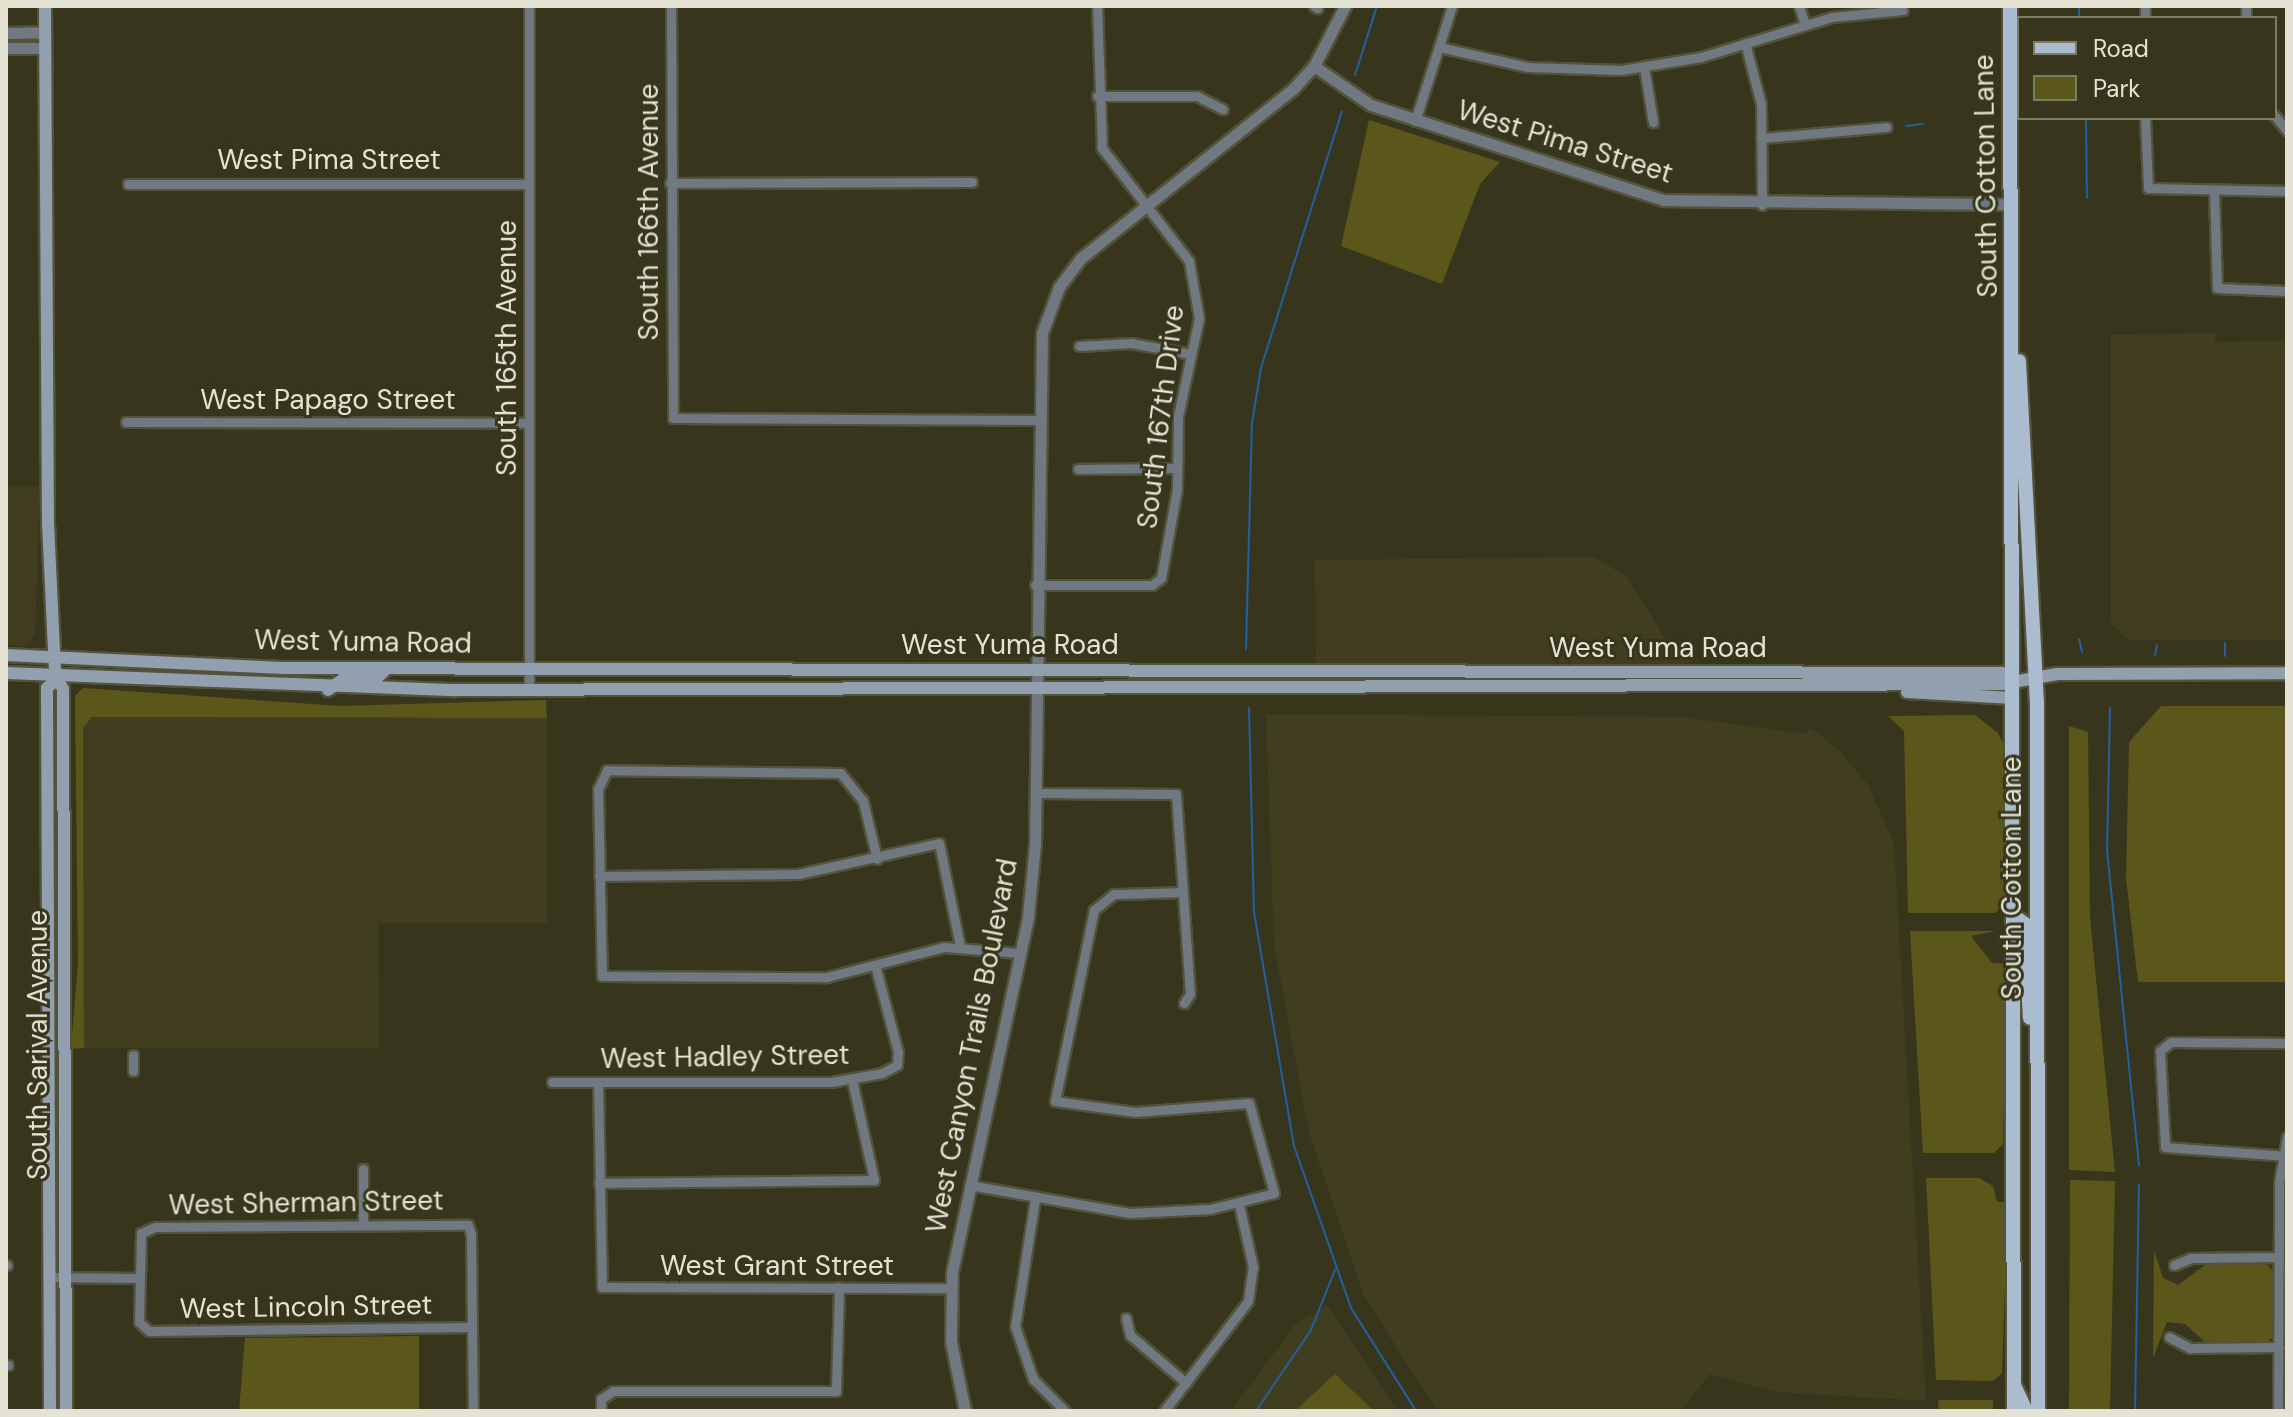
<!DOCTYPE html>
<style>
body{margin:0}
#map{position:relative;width:2293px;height:1417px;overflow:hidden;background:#37361d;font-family:"DM Sans",sans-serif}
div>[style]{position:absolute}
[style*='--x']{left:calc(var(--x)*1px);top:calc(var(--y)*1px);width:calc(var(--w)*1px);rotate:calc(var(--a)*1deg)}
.built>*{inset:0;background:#403e1e}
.green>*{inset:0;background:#5b571a}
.stream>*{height:2px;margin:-1px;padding:0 1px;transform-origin:1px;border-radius:1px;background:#2360a1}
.roads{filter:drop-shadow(2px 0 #53523a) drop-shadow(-2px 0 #53523a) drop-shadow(0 2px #53523a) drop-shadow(0 -2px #53523a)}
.minor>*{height:9px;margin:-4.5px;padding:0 4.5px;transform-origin:4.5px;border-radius:4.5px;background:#707982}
.tertiary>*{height:11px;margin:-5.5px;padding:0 5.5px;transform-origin:5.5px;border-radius:5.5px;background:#707982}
.secondary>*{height:12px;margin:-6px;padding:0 6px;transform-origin:6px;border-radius:6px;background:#929fae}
.primary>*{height:14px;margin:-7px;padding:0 7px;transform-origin:7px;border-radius:7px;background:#abbcd0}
span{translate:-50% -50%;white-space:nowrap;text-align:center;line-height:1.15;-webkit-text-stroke:6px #37361d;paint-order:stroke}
.street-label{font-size:28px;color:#e4e3d4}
.frame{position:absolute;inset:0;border:8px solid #e4e3d4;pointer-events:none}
.legend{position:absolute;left:2017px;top:16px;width:260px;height:104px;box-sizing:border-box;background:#37361d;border:2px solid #7c7b66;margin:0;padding:10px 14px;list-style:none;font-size:24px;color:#e4e3d4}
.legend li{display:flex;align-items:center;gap:16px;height:40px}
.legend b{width:40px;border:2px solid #7c7b66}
</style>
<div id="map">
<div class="built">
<div style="clip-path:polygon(2215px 333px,2215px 342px,2287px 341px,2287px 640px,2128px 640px,2111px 623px,2111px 335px)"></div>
<div style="clip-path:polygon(6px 486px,40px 486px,35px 636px,22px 647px,6px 644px)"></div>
<div style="clip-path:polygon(1595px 557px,1628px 578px,1667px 642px,1693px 661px,1669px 668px,1316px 666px,1315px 560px)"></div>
<div style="clip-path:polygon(1266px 714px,1681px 717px,1806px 734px,1810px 728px,1837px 748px,1868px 785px,1894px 844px,1926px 1401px,1776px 1392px,1710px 1374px,1681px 1411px,1437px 1411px,1364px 1296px,1309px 1133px,1274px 944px)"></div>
<div style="clip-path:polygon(93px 717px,547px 718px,547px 923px,378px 923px,379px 1048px,84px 1048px,83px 727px)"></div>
<div style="clip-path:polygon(1327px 1305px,1397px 1411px,1231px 1411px,1294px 1326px)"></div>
</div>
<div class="green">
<div style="clip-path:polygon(1369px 120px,1500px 162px,1480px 184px,1442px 284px,1341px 246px)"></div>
<div style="clip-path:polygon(83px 688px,340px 706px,546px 700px,547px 718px,92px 717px,83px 728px,84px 1048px,71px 1049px,78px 964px,75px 696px)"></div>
<div style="clip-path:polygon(2161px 706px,2287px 706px,2287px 982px,2138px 982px,2126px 878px,2129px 742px)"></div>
<div style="clip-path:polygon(1975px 715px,1998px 733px,2008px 752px,2004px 904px,1995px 913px,1908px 913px,1904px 731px,1888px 716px)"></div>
<div style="clip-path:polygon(2069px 726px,2088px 732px,2090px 918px,2115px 1172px,2069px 1170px)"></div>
<div style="clip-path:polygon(1910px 931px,1996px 931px,1971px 936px,1992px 963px,2007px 964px,2003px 1144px,1994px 1153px,1923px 1153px)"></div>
<div style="clip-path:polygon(1926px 1178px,1979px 1178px,1993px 1186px,1997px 1202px,2008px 1202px,2002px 1373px,1993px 1381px,1936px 1380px)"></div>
<div style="clip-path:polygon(2070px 1180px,2115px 1181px,2110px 1411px,2069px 1411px)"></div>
<div style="clip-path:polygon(2154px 1250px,2163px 1278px,2178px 1285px,2208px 1263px,2265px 1263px,2274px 1272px,2275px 1334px,2267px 1343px,2206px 1343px,2185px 1324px,2167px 1322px,2153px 1358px)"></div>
<div style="clip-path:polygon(419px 1336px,419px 1410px,239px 1411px,245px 1338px)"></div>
<div style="clip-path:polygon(1335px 1374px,1374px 1411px,1295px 1411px,1310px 1397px)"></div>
<div style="clip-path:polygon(1938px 1400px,1993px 1400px,1993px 1411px,1939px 1411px)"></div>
</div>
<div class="stream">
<div style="--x:2079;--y:6;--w:12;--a:90"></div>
<div style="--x:1914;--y:7;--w:15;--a:0"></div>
<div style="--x:1355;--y:75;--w:72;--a:-72.3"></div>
<div style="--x:2086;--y:118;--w:80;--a:89.3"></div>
<div style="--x:1906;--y:126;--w:17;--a:-7"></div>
<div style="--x:2079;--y:639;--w:13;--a:77"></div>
<div style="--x:2225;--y:643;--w:13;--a:90"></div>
<div style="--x:1246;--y:649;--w:226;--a:-88.5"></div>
<div style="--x:1252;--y:423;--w:56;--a:-80.7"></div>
<div style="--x:1261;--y:368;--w:269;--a:-72.5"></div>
<div style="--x:2155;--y:655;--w:10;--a:-79"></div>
<div style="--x:1249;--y:708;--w:204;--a:88.6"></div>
<div style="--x:1254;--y:912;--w:237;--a:80.3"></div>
<div style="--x:1294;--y:1146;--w:172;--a:70.6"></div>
<div style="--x:1351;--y:1308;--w:122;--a:57.7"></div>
<div style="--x:2110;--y:708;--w:142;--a:91.2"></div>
<div style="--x:2107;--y:850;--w:317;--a:84.2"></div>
<div style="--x:1256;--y:1411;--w:98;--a:-55.8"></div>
<div style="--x:1311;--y:1330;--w:65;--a:-68.2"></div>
<div style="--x:2135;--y:1411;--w:226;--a:-89"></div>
</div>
<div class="roads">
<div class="minor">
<div style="--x:671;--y:6;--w:412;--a:89.7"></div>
<div style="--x:673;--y:418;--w:362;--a:0.3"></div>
<div style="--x:1314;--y:6;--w:4;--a:34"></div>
<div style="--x:1799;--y:6;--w:19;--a:72"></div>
<div style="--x:2246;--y:6;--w:12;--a:90"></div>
<div style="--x:2145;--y:18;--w:12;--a:-90"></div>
<div style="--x:1745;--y:43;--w:63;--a:75.3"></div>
<div style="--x:1761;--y:104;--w:101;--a:89.4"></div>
<div style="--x:1439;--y:47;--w:91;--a:12.7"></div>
<div style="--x:1528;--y:67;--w:93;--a:1.8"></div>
<div style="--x:1621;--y:70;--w:81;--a:-9.2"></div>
<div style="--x:1701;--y:57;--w:137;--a:-17"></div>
<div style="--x:1832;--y:17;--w:71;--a:-5.6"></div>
<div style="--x:1644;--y:67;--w:56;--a:80.7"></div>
<div style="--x:1097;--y:96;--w:100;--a:0"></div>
<div style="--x:1197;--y:96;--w:29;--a:27"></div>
<div style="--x:2275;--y:116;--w:19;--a:51"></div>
<div style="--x:2145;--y:118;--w:70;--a:87.5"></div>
<div style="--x:2148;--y:188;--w:139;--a:1.2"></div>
<div style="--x:1415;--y:121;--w:121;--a:-72.2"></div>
<div style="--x:1761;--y:138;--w:126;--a:-5"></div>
<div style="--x:670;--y:183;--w:302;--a:-0.2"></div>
<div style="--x:128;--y:184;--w:401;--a:0"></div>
<div style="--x:2214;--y:192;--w:96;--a:88.2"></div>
<div style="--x:2217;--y:288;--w:70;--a:2.5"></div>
<div style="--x:1079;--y:346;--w:52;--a:-3.3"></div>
<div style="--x:1131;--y:343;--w:61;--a:10.4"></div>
<div style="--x:126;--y:422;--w:403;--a:0.1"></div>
<div style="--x:1078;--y:469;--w:99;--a:-0.6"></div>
<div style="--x:1035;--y:585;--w:117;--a:0"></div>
<div style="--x:1152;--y:585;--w:11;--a:-38"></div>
<div style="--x:1161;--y:578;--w:90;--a:-79.8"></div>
<div style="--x:1177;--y:489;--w:73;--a:-89.2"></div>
<div style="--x:1178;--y:416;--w:100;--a:-77.9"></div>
<div style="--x:1199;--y:318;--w:58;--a:-100"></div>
<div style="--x:1189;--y:261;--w:143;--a:-127.6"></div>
<div style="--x:1102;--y:148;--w:142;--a:-92"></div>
<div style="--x:529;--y:690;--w:684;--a:-90"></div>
<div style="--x:1037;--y:793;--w:139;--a:0.4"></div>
<div style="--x:1176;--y:794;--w:200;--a:86"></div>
<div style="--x:1190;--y:994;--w:11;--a:124"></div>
<div style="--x:877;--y:859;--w:60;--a:-103.6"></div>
<div style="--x:863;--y:801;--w:36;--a:-129"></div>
<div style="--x:840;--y:773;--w:233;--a:-179.3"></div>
<div style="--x:607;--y:770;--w:21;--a:115"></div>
<div style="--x:598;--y:789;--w:187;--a:88.8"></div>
<div style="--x:602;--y:976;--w:225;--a:0.3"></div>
<div style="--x:827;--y:977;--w:121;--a:-14.4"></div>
<div style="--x:944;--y:947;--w:75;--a:4.6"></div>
<div style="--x:599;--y:876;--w:199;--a:-0.6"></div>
<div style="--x:798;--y:874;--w:144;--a:-12.4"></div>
<div style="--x:939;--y:843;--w:105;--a:78.5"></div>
<div style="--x:2287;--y:1043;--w:116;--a:-179.5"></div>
<div style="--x:2171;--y:1042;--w:14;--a:141"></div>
<div style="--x:2160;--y:1051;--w:96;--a:87"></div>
<div style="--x:2165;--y:1147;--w:122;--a:4.2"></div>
<div style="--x:133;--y:1055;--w:16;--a:90"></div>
<div style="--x:552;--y:1082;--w:279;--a:0"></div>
<div style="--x:831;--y:1082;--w:52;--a:-10"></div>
<div style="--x:882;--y:1073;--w:17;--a:-28"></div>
<div style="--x:897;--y:1065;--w:13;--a:-86"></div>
<div style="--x:898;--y:1052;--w:90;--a:-104.8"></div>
<div style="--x:598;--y:1082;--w:205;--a:88.9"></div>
<div style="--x:602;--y:1287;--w:349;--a:0.2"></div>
<div style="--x:363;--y:1169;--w:55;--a:90"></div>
<div style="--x:599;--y:1183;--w:275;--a:-0.6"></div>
<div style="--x:874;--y:1180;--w:102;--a:-102.4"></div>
<div style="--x:969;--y:1185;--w:163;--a:9.9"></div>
<div style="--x:1130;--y:1213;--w:80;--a:-2.9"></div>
<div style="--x:1210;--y:1209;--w:66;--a:-14"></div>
<div style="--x:1274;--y:1193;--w:93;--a:-105.5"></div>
<div style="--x:1249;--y:1103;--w:114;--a:175.5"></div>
<div style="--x:1135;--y:1112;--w:81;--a:-172.2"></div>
<div style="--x:1055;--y:1101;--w:195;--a:-78.5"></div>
<div style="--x:1094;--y:910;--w:26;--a:-39"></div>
<div style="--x:1114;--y:894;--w:66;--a:-1.7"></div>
<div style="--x:1035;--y:1199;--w:129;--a:98.9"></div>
<div style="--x:1015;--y:1326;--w:56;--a:71.2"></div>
<div style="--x:1033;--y:1379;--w:45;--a:45"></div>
<div style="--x:6;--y:1265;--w:1;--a:0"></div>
<div style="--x:2174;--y:1265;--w:18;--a:-22"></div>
<div style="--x:2191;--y:1258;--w:88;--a:-0.7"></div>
<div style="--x:48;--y:1277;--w:92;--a:0.6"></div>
<div style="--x:1126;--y:1318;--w:17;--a:77"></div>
<div style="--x:1130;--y:1335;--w:74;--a:40.6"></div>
<div style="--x:472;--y:1327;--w:323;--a:179.3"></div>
<div style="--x:149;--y:1331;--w:13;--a:-138"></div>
<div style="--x:139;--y:1322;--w:89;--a:-88.7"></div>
<div style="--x:141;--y:1233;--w:15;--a:-23"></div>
<div style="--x:155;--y:1227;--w:313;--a:-0.4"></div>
<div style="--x:468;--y:1225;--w:9;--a:72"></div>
<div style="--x:471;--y:1234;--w:93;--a:89.4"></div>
<div style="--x:472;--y:1327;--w:84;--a:89.3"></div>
<div style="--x:2169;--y:1337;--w:24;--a:28"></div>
<div style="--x:2190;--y:1348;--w:89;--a:-0.6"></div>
<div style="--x:6;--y:1365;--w:2;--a:0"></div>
<div style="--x:601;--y:1411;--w:12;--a:-90"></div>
<div style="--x:601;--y:1399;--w:14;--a:-34"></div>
<div style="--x:613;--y:1391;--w:223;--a:0"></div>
<div style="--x:836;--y:1391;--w:104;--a:-88.3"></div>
<div style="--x:1164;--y:1411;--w:138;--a:-52.6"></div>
<div style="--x:1248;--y:1301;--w:34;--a:-82"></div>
<div style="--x:1253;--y:1267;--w:64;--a:-102.7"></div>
<div style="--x:2278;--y:1411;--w:229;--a:-89.7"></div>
<div style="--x:2279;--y:1182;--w:46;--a:-79.9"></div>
</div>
<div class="tertiary">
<div style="--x:6;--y:33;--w:39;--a:-1"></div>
<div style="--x:6;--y:48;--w:39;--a:0"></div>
<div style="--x:1314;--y:66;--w:69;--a:34.4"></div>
<div style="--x:1371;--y:105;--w:308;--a:18"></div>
<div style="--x:1664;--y:200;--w:345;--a:0.7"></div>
<div style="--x:965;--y:1411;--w:70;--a:-101.5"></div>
<div style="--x:951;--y:1342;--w:70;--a:-89.2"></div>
<div style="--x:952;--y:1272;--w:364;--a:-77.9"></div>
<div style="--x:1028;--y:916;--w:71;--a:-84.4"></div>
<div style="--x:1035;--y:845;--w:512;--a:-89.22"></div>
<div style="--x:1042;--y:333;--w:49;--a:-69.7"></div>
<div style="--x:1059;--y:287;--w:36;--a:-53"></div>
<div style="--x:1081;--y:258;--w:271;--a:-38.6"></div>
<div style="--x:1293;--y:89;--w:31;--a:-48"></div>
<div style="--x:1314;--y:66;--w:68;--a:-62.7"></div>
</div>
<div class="secondary">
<div style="--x:45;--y:6;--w:517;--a:89.67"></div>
<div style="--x:48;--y:523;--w:151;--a:87.3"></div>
<div style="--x:55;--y:674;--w:17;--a:62"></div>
<div style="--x:63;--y:689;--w:722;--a:89.76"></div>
<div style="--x:6;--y:655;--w:276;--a:2.7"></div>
<div style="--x:282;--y:668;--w:1720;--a:0.17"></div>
<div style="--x:2002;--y:673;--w:13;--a:29"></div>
<div style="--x:6;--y:673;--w:450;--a:2.2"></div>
<div style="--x:456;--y:690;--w:1546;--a:-0.22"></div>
<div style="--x:2002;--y:684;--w:56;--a:-10.3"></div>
<div style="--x:2057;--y:674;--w:230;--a:-0.2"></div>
<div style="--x:328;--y:690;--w:19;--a:-36"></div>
<div style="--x:343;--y:679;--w:34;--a:-2"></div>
<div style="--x:377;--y:678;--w:13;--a:-45"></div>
<div style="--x:1907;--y:692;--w:106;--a:3.2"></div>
<div style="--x:50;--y:1411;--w:723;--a:-90.24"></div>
<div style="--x:47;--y:688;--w:11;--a:-41"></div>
</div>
<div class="primary">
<div style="--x:2010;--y:6;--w:1405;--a:89.84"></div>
<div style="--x:2019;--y:361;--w:341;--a:87"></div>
<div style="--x:2037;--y:702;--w:709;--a:89.92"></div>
<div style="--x:2015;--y:917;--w:12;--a:35"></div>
<div style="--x:2025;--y:924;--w:94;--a:87"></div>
<div style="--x:2014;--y:1385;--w:29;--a:65"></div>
</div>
</div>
<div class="street-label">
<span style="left:1565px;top:142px;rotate:17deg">West Pima Street</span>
<span style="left:329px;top:160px">West Pima Street</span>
<span style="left:1986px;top:176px;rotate:-91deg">South Cotton Lane</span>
<span style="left:649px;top:212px;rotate:-90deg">South 166th Avenue</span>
<span style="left:507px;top:348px;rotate:-90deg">South 165th Avenue</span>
<span style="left:328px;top:400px">West Papago Street</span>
<span style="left:1161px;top:417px;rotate:-83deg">South 167th Drive</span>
<span style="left:363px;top:642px;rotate:1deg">West Yuma Road</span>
<span style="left:1010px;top:645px">West Yuma Road</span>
<span style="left:1658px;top:648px">West Yuma Road</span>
<span style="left:2012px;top:878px;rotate:-90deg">South Cotton Lane</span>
<span style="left:38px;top:1045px;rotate:-90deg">South Sarival Avenue</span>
<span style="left:972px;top:1046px;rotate:-79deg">West Canyon Trails Boulevard</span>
<span style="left:725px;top:1057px;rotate:-1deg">West Hadley Street</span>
<span style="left:306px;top:1203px;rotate:-1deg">West Sherman Street</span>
<span style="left:777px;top:1266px">West Grant Street</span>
<span style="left:306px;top:1307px;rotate:-1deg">West Lincoln Street</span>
</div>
<div class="frame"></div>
<ul class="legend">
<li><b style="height:10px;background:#abbcd0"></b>Road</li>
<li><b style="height:22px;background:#5b571a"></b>Park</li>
</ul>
</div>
